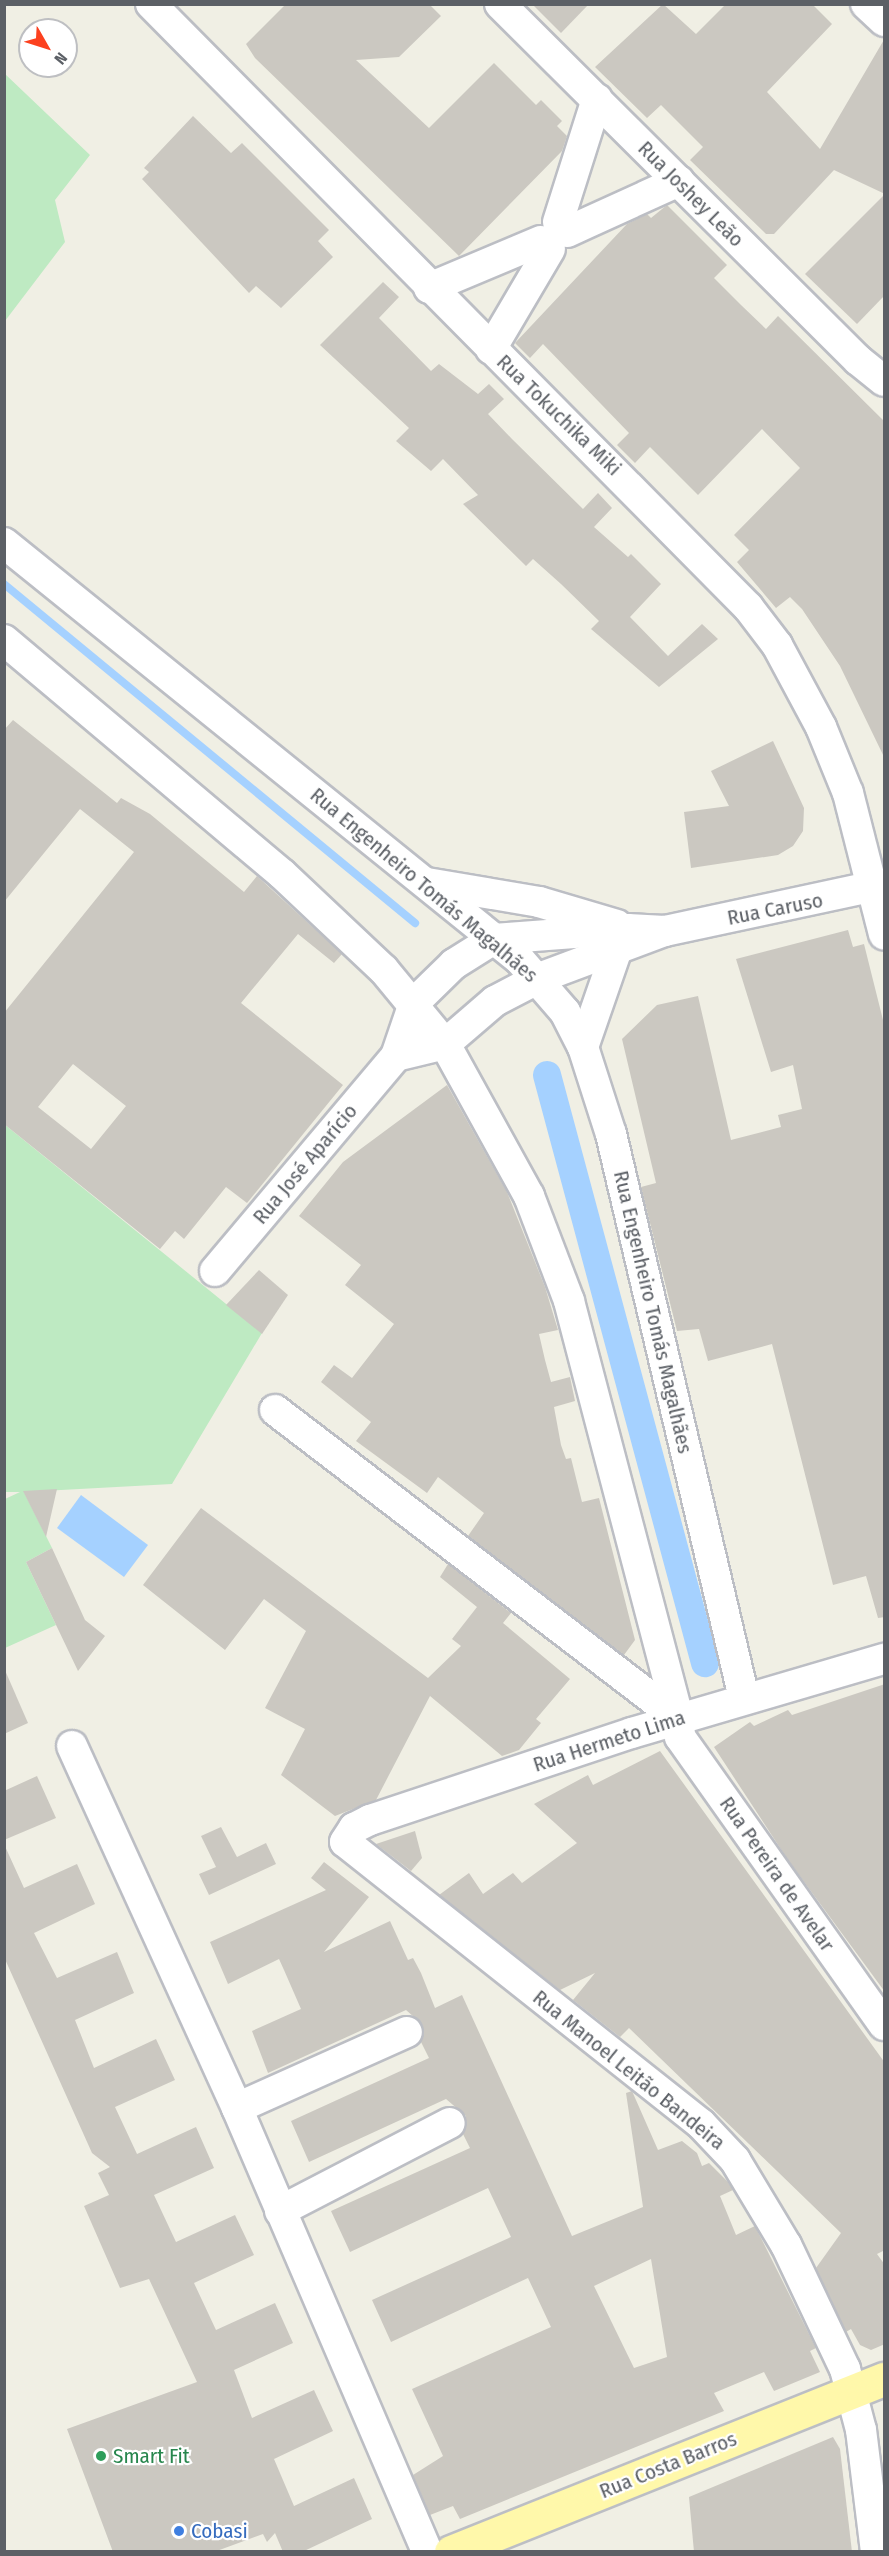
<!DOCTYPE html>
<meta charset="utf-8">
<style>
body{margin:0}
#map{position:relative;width:889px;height:2556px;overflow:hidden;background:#f0efe4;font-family:"Fira Sans Condensed",sans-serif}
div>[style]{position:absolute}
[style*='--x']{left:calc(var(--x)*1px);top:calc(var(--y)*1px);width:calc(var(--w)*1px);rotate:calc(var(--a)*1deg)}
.green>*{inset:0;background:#beeac2}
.water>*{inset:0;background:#a5d1ff}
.stream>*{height:8px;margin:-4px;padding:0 4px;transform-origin:4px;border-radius:4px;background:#a5d1ff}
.canal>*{height:28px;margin:-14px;padding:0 14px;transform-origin:14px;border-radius:14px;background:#a5d1ff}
.building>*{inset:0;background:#cbc8c1}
.roads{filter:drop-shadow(2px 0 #bcbec4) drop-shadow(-2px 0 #bcbec4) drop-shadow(0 2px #bcbec4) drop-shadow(0 -2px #bcbec4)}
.minor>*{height:30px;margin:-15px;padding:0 15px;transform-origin:15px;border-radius:15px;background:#fff}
.major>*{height:33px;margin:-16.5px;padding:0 16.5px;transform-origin:16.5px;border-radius:16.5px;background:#fff8aa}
.dots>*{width:16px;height:16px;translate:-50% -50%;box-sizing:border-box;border:3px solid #fff;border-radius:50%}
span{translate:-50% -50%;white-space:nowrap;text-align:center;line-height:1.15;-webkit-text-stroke:4.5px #fff;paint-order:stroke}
.street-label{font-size:21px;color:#5c6066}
.leisure-label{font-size:21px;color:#27864d}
.left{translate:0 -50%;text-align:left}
.shop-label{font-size:21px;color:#366cbe}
.frame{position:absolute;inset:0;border:6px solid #5c6066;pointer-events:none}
.north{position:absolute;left:18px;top:18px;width:60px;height:60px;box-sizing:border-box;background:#fff;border:2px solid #bebfc2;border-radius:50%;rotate:129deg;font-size:16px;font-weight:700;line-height:24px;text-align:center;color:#5c6066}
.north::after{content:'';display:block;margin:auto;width:21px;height:27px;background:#fc411f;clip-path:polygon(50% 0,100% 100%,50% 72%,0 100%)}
</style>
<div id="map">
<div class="green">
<div style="clip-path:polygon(4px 73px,90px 155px,55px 200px,65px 242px,5px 321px)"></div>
<div style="clip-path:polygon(4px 1124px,262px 1333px,172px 1484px,24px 1492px,52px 1548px,26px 1562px,56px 1625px,5px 1648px,5px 1499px,20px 1492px,4px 1492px)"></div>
</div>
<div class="water">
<div style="clip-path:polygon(81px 1495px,148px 1545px,124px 1577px,57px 1528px)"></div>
</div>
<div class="stream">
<div style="--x:4;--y:584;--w:533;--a:39.52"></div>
</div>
<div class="canal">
<div style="--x:547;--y:1075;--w:609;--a:74.96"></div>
</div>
<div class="building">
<div style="clip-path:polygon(286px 4px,429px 4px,441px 16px,399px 57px,356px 60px,429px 128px,494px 63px,536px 105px,541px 100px,562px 121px,557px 126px,567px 136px,562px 151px,459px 256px,255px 58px,246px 44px)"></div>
<div style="clip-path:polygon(532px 4px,589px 4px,561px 33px)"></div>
<div style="clip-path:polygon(663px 4px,696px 34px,726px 4px,812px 4px,832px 24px,767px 92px,820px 149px,885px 38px,885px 194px,834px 170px,774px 234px,766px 234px,690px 160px,703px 147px,661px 105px,647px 118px,595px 67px)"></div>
<div style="clip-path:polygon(193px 116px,231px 153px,242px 143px,329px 230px,318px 241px,333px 257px,281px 308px,256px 286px,249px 293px,142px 179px,149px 172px,144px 168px)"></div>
<div style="clip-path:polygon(885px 194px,885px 295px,857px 324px,805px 274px)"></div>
<div style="clip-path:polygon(667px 205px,727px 265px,714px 278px,741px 305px,766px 329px,778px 316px,885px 422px,885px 759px,840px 666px,802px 609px,790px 597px,776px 608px,737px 562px,749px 550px,734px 535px,800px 468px,762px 429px,698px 495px,650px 447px,635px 463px,617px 445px,629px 433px,543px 344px,530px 358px,515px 343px,627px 224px,647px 214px,651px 218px)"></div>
<div style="clip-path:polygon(383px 282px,399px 297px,379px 318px,431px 371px,439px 364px,478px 394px,489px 384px,504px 399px,488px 414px,512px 439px,583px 509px,598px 493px,612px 508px,594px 527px,628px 557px,631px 554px,661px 584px,630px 617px,668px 656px,702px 624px,718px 639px,659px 687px,591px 629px,599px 621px,561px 584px,533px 559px,526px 566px,463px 504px,478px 495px,443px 459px,431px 471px,396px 441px,409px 428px,320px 345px)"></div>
<div style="clip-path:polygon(evenodd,13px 720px,117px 803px,121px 798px,150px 814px,244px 892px,257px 876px,342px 954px,334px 963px,298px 934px,241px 1003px,343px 1085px,247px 1203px,226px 1187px,184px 1239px,175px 1231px,160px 1249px,4px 1124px,4px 1013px,134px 852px,80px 809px,4px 902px,4px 730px,13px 720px,73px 1064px,126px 1106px,91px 1149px,38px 1107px,73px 1064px)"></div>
<div style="clip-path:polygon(773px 741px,804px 808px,803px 831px,793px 846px,778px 855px,691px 868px,684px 812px,729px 806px,711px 771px)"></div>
<div style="clip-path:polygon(848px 930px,853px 947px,864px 944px,885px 1028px,885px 1617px,878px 1618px,866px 1576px,833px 1585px,772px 1344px,708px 1361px,699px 1329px,677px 1331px,641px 1187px,656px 1183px,622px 1039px,657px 1005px,698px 996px,731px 1140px,781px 1127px,778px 1115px,802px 1109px,793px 1065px,771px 1072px,736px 959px)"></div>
<div style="clip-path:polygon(447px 1085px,507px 1192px,545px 1287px,558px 1330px,539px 1334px,545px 1360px,551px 1382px,570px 1377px,575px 1401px,554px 1407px,561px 1445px,566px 1459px,571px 1458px,582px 1502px,599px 1498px,635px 1640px,624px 1655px,468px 1536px,484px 1513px,438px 1477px,427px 1493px,356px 1441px,371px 1422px,321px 1382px,334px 1365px,352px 1378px,394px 1324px,345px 1285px,361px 1265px,299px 1216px,343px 1162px)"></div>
<div style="clip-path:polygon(259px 1270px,288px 1295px,262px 1334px,226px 1305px)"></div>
<div style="clip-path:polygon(57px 1489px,46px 1537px,23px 1491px)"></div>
<div style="clip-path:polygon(201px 1508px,428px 1678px,461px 1646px,452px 1639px,477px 1607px,440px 1577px,448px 1564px,511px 1613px,503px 1623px,570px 1679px,536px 1719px,541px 1723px,519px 1750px,502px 1756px,430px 1696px,376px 1800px,335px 1816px,281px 1775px,305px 1729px,265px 1708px,306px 1631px,264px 1599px,225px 1650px,143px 1585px)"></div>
<div style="clip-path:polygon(52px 1548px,85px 1620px,105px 1636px,78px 1671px,26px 1562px)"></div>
<div style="clip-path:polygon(4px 1668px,28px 1723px,4px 1734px)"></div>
<div style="clip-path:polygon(885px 1684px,885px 1992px,788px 1860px,714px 1747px,750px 1722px,754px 1726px,788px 1710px,792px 1715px)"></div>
<div style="clip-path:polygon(660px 1751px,885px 2063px,885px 2250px,877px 2254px,885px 2265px,885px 2344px,871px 2350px,860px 2345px,851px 2329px,846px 2332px,816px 2268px,841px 2233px,629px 2028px,620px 2037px,573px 2000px,595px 1973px,560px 1990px,439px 1895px,469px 1873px,483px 1894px,513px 1873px,522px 1883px,577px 1843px,534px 1804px,588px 1775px,593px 1785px)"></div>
<div style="clip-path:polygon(37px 1776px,56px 1818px,4px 1840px,4px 1791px)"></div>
<div style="clip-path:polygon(221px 1827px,237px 1857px,266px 1843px,276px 1864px,209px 1895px,199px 1874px,216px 1867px,201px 1836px)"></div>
<div style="clip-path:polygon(415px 1831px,422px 1858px,411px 1871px,376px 1844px)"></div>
<div style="clip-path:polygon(4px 1844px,24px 1888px,77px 1864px,95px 1904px,34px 1933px,57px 1978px,117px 1952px,134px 1993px,75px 2020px,94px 2068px,156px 2039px,175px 2080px,115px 2107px,137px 2154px,196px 2127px,214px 2168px,154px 2195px,176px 2242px,235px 2215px,254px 2255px,194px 2283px,216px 2330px,275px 2303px,293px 2343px,234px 2370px,252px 2418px,314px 2390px,333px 2431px,274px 2459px,294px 2506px,354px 2478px,372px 2519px,302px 2552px,283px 2552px,275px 2533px,267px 2542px,263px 2534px,214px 2552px,113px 2552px,67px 2429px,197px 2382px,149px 2279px,120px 2288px,84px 2206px,109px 2195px,98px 2173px,110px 2167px,92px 2153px,4px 1957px)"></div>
<div style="clip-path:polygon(evenodd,324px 1862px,369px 1897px,324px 1952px,390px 1921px,408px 1960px,413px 1958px,421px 1973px,435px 2008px,462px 1995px,572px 2236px,643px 2207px,626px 2093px,632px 2091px,658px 2150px,682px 2141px,697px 2153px,702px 2166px,709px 2163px,728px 2182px,733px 2190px,720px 2196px,736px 2235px,755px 2226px,816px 2348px,810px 2351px,820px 2372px,774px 2391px,764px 2372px,714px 2393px,724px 2411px,460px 2519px,453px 2506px,430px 2515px,413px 2475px,443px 2456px,412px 2389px,551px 2327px,528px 2278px,391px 2342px,372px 2300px,511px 2237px,488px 2188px,350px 2252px,331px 2211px,470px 2148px,463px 2134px,466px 2116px,446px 2099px,309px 2162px,291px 2121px,429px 2058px,421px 2042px,422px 2024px,406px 2010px,268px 2073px,252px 2031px,301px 2009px,284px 1970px,279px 1959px,228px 1984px,210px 1942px,326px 1890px,311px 1878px,324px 1862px,651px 2259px,667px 2357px,634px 2368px,594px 2286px,651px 2259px)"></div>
<div style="clip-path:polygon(833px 2437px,840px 2449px,852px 2552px,694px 2552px,689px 2497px)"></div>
</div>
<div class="roads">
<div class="minor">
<div style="--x:151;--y:4;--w:849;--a:45.29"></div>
<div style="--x:748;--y:607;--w:48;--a:52.7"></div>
<div style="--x:777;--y:645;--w:93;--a:61.8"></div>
<div style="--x:821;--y:727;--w:71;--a:67.8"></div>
<div style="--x:848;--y:793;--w:146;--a:75.7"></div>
<div style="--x:500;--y:4;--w:505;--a:44.84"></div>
<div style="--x:858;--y:360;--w:33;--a:39"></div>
<div style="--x:866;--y:4;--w:25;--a:43"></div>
<div style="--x:558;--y:222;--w:129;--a:-72.4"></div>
<div style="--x:567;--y:232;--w:123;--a:-24.5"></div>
<div style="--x:429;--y:288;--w:121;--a:-22.8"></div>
<div style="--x:491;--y:349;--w:116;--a:-59.5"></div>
<div style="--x:4;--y:543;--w:663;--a:38.94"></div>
<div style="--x:520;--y:960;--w:69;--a:49.1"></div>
<div style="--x:565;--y:1012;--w:39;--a:63"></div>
<div style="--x:583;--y:1047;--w:91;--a:72.2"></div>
<div style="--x:611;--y:1134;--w:579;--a:76.73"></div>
<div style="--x:4;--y:640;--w:363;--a:40.1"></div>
<div style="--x:282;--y:874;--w:140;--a:43.3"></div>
<div style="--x:384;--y:970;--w:96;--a:50.5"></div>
<div style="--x:445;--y:1044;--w:174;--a:61.1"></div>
<div style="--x:529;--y:1196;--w:112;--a:69.1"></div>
<div style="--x:569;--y:1301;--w:432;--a:75.3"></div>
<div style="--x:679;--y:1719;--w:18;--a:87"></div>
<div style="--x:680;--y:1737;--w:353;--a:54.7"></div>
<div style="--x:427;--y:883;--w:114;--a:9.6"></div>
<div style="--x:539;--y:902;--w:81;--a:16.4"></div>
<div style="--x:583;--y:1047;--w:104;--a:-70.9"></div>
<div style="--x:396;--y:1056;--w:50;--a:-13.8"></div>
<div style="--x:445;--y:1044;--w:66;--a:-40.7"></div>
<div style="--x:495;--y:1001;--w:50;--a:-27.6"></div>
<div style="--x:539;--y:978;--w:134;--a:-20.5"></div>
<div style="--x:665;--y:931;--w:224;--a:-12.1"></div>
<div style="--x:215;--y:1271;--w:281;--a:-49.9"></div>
<div style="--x:396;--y:1056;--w:56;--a:-71.2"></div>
<div style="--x:414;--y:1003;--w:56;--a:-44.3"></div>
<div style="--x:454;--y:964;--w:47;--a:-32"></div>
<div style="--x:494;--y:939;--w:134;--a:-4.3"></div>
<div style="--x:628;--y:929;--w:37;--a:3"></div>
<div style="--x:275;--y:1410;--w:509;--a:37.41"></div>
<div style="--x:72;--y:1746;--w:398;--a:65.5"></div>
<div style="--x:237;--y:2108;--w:483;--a:66.8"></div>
<div style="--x:237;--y:2108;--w:186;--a:-24.1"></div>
<div style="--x:280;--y:2211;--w:191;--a:-27.4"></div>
<div style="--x:876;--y:2552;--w:123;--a:-97"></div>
<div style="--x:861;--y:2430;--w:63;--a:-104.7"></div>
<div style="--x:845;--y:2369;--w:137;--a:-115.4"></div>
<div style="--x:786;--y:2245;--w:99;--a:-121"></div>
<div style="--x:735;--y:2160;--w:50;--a:-133.4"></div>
<div style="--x:701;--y:2124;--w:454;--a:-141.6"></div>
<div style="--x:345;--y:1842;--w:17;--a:-57"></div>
<div style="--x:354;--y:1828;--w:18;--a:-27"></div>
<div style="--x:370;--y:1820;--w:276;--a:-18.4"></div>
<div style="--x:632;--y:1733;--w:263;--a:-16.4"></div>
</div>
<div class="major">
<div style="--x:451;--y:2552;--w:466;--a:-21.8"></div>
</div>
</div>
<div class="dots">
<div style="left:101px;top:2456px;background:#2e9e5b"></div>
<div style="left:179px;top:2531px;background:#3f7fe0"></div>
</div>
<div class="street-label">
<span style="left:691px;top:194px;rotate:45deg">Rua Joshey Leão</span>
<span style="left:559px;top:415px;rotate:44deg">Rua Tokuchika Miki</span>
<span style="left:424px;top:885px;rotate:40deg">Rua Engenheiro Tomás Magalhães</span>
<span style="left:775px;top:909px;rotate:-11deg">Rua Caruso</span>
<span style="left:305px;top:1164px;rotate:-50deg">Rua José Aparício</span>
<span style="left:653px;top:1312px;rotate:77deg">Rua Engenheiro Tomás Magalhães</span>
<span style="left:609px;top:1741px;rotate:-18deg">Rua Hermeto Lima</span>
<span style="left:777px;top:1874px;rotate:55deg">Rua Pereira de Avelar</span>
<span style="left:629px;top:2070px;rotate:39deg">Rua Manoel Leitão Bandeira</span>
<span style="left:668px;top:2465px;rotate:-22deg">Rua Costa Barros</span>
</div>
<div class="leisure-label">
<span class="left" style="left:113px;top:2456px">Smart Fit</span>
</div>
<div class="shop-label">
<span class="left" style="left:191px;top:2531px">Cobasi</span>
</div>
<div class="frame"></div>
<div class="north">N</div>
</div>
